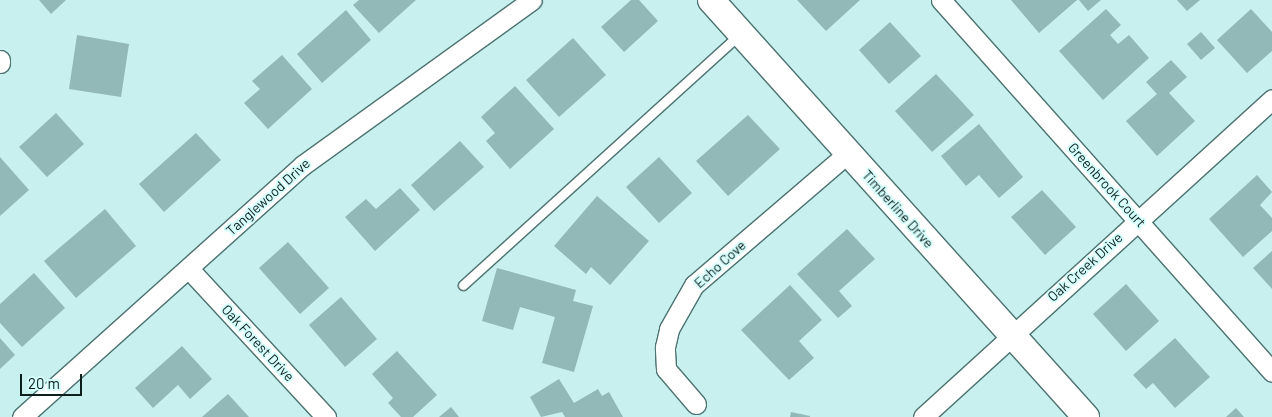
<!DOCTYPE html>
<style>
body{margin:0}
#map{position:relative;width:1272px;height:417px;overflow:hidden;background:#c7f0ee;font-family:Barlow,sans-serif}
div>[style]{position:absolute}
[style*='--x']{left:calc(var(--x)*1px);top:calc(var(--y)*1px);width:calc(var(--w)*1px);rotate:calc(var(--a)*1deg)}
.building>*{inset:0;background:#92b9b7}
.roads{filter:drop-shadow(1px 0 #4d7371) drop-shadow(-1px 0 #4d7371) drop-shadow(0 1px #4d7371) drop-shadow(0 -1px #4d7371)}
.lane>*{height:9px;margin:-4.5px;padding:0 4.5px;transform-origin:4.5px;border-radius:4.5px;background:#fff}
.street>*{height:19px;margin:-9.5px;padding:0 9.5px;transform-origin:9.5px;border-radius:9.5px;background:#fff}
.secondary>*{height:26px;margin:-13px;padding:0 13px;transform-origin:13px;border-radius:13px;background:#fff}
span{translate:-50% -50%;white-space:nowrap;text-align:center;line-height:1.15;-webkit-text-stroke:4px #d4fefb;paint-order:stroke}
.street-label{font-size:14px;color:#0e1e1d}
.scale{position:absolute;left:20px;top:374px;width:62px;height:22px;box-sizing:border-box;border:2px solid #0e1e1d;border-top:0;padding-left:6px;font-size:15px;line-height:18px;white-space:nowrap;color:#0e1e1d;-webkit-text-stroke:4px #d4fefb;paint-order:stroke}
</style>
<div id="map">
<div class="building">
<div style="clip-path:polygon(39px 0,66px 0,51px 14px)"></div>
<div style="clip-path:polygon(359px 0,416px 0,379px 33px,353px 5px)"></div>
<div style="clip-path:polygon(631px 0,639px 0,658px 21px,624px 52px,601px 27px)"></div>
<div style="clip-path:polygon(797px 0,860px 0,826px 31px)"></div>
<div style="clip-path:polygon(1011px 0,1077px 0,1039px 33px)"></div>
<div style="clip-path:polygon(1079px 0,1101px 0,1088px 11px)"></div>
<div style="clip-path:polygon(1177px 0,1200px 0,1187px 11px)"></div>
<div style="clip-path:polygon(1106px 9px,1121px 25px,1110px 35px,1118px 44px,1129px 35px,1149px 58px,1103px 100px,1059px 51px)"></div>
<div style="clip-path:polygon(1251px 9px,1272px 32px,1272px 51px,1247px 73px,1217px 40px)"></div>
<div style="clip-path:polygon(346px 10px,371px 40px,322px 83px,297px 54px)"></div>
<div style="clip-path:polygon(890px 22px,921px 56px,889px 84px,859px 50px)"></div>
<div style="clip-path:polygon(1201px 32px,1215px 48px,1201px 60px,1187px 44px)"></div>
<div style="clip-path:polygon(77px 35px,129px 44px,121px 97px,69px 89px)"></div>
<div style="clip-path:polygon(573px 38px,606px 75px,559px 117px,526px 80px)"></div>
<div style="clip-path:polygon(282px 55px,312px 89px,268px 129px,244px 103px,260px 89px,252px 81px)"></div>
<div style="clip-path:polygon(1171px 60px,1187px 77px,1169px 93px,1195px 121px,1157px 156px,1126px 121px,1157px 94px,1146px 82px)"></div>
<div style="clip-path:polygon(936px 74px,974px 115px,932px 152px,895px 111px)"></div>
<div style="clip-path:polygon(515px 86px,554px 129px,510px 169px,486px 141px,495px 133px,481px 117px)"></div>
<div style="clip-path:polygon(56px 113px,84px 144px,47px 177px,19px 147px)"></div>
<div style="clip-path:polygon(748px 115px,780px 149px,728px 196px,696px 161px)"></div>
<div style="clip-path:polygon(979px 124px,1023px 177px,999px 198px,979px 175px,966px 186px,941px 156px)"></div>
<div style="clip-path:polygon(196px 133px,221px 160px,164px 212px,139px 184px)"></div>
<div style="clip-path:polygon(460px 141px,484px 167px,434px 211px,411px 185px)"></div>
<div style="clip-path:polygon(0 157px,29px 190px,0 216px)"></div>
<div style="clip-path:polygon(659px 157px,692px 193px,659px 223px,626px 187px)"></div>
<div style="clip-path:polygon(1257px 175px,1272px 192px,1260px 205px,1272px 218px,1272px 231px,1243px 257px,1209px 219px)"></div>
<div style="clip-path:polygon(400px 188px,420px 210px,375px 251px,345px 217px,366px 199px,376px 209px)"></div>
<div style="clip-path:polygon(1042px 190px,1076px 227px,1045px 255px,1011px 217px)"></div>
<div style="clip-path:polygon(597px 196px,649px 241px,610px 285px,591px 267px,586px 274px,554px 246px)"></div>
<div style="clip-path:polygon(105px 209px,136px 246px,76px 298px,44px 261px)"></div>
<div style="clip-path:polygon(847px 229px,875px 259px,839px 291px,852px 306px,838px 318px,797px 274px)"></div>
<div style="clip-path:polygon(288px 242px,329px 288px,300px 314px,259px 268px)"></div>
<div style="clip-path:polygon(1272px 251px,1272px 289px,1253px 268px)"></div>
<div style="clip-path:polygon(497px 268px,576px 290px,573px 301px,593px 306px,574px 372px,542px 363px,555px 317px,520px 307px,513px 330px,482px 321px)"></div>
<div style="clip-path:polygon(34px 273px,65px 308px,22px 347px,0 323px,0 304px)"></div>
<div style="clip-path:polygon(1126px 284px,1159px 321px,1126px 351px,1093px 314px)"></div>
<div style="clip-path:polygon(790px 285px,822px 320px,799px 341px,814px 358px,789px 380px,741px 330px)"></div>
<div style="clip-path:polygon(341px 297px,377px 339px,345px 367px,309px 325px)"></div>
<div style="clip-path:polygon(0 338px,15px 355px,0 369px)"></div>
<div style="clip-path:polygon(1175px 338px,1210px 377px,1175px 408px,1153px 383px,1146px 389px,1133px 375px)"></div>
<div style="clip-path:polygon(182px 346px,212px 379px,190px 399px,178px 385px,153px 408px,135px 388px)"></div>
<div style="clip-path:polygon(397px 351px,437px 395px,413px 417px,401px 417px,388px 403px,393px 398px,372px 374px)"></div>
<div style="clip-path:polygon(559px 379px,574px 403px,598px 389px,602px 396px,609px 392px,623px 417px,565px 417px,562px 412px,541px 417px,530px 397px)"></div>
<div style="clip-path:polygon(228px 394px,249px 417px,202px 417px)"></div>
<div style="clip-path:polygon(451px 407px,459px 417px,439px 417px)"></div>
<div style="clip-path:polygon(1236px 408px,1244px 417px,1226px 417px)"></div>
<div style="clip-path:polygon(791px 412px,810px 416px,810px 417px,790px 417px)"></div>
</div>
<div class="roads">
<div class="lane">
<div style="--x:463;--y:285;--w:372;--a:-42.2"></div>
</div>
<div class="street">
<div style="--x:941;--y:0;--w:498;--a:48.3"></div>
<div style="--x:0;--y:60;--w:3;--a:90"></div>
<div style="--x:189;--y:269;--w:202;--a:47.2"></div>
<div style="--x:696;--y:404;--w:46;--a:-130.6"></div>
<div style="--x:666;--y:369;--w:22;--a:-93"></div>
<div style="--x:665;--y:347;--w:18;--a:-77"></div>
<div style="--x:669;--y:329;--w:51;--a:-60.4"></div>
<div style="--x:694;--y:285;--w:203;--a:-40.6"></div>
<div style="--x:22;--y:417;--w:377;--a:-41.9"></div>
<div style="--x:303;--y:165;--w:282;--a:-35.8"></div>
<div style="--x:923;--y:417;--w:472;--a:-42.3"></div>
</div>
<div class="secondary">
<div style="--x:711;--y:0;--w:561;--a:48.04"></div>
</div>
</div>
<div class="street-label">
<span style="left:1107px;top:185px;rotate:48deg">Greenbrook Court</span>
<span style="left:268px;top:197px;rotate:-42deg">Tanglewood Drive</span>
<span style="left:898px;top:209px;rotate:48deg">Timberline Drive</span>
<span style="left:720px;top:264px;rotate:-42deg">Echo Cove</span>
<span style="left:1085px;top:267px;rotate:-42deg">Oak Creek Drive</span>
<span style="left:258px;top:343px;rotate:47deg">Oak Forest Drive</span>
</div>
<div class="scale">20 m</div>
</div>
